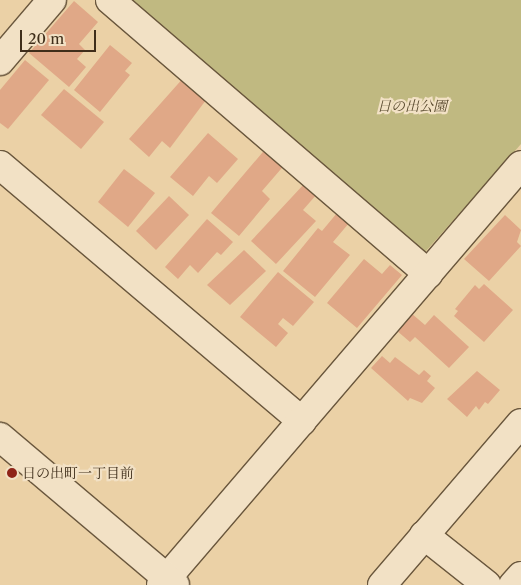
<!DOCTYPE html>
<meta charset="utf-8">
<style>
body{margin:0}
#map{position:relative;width:521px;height:585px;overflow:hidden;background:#ebd1a6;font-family:"Libre Caslon Text","Noto Serif JP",serif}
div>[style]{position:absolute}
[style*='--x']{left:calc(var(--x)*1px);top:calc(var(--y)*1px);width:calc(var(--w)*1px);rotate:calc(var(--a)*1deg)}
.green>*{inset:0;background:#c0b981}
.building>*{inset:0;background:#e0a887}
.roads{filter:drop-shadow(1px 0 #6a573d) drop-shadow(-1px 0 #6a573d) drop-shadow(0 1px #6a573d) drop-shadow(0 -1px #6a573d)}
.minor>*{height:28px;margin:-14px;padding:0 14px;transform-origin:14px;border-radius:14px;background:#f2e1c5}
.tertiary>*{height:28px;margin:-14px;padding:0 14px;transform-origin:14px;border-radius:14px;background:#f2e1c5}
.dots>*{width:14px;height:14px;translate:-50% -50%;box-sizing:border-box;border:2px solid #f2e1c5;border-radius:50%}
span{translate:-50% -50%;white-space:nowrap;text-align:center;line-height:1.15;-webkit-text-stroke:4.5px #f2e1c5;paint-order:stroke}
.park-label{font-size:14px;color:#594a2f;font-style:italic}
.poi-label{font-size:14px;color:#3f2e1a}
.left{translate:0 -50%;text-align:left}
.scale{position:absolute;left:20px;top:30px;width:76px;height:22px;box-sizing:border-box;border:2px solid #3f2e1a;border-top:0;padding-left:6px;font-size:15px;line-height:18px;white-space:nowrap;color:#3f2e1a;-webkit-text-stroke:4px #f2e1c5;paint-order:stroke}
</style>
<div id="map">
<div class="green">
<div style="clip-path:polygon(130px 0,521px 0,521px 144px,426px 251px,413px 250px)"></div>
</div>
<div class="building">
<div style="clip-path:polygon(74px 1px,98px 22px,79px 44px,85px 50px,77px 59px,86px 67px,69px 87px,29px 53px)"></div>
<div style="clip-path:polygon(110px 45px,132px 63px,125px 71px,130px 75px,100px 112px,74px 90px)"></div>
<div style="clip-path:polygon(25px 60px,49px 80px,8px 129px,0 123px,0 90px)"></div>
<div style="clip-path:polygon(185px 76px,209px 96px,170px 148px,162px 141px,149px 157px,129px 139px)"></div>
<div style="clip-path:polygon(64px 89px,104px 122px,81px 149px,41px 115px)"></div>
<div style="clip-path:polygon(208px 133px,238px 159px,217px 183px,209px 176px,193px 196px,170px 177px)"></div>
<div style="clip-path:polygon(268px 146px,287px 162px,262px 191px,270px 199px,239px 236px,211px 213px)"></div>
<div style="clip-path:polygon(124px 169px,155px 193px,128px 227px,98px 202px)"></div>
<div style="clip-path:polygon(305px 183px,317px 194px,303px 210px,316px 221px,276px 264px,251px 241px)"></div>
<div style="clip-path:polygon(169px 196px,189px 215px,156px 250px,136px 231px)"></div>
<div style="clip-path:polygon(337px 213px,349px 223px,333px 242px,350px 255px,315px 297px,283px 271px,318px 228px,322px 231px)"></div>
<div style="clip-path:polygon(505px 215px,521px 230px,517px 242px,521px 246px,489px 281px,464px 259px)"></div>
<div style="clip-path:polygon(207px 219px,233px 242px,221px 255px,217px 252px,198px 273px,190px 265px,178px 279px,165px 267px)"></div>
<div style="clip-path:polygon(244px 250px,266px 271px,230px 305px,207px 285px)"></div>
<div style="clip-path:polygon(364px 259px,382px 274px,390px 265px,402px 275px,357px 328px,327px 303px)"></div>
<div style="clip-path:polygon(278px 272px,314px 302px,293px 326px,283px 318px,278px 324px,288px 333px,276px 347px,240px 317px)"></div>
<div style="clip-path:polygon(484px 284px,513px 310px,484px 342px,454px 316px,458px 311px,455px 309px,475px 285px,479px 289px)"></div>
<div style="clip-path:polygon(411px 313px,425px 325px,434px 315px,469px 347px,449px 368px,415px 337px,410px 342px,396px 330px)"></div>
<div style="clip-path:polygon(382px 356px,390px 363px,395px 357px,419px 375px,424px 370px,431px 376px,427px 381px,435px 388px,422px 403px,410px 398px,408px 401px,371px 368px)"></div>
<div style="clip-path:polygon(477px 371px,500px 390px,488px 404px,485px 402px,479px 410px,476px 406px,467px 417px,447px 399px)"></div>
</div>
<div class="roads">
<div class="minor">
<div style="--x:110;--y:0;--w:420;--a:40.7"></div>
<div style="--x:0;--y:61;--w:80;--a:-49.6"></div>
<div style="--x:0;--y:165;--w:396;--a:40.3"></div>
<div style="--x:424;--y:535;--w:80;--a:38.4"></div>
<div style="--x:161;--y:585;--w:553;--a:-49.4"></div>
<div style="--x:382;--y:585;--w:213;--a:-49.4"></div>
<div style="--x:513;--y:585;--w:12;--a:-48"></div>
</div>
<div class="tertiary">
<div style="--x:0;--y:437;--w:229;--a:40.2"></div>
</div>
</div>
<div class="dots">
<div style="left:12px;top:473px;background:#8f2418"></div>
</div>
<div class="park-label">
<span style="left:412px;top:106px">日の出公園</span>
</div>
<div class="poi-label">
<span class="left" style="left:22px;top:473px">日の出町一丁目前</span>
</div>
<div class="scale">20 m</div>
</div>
